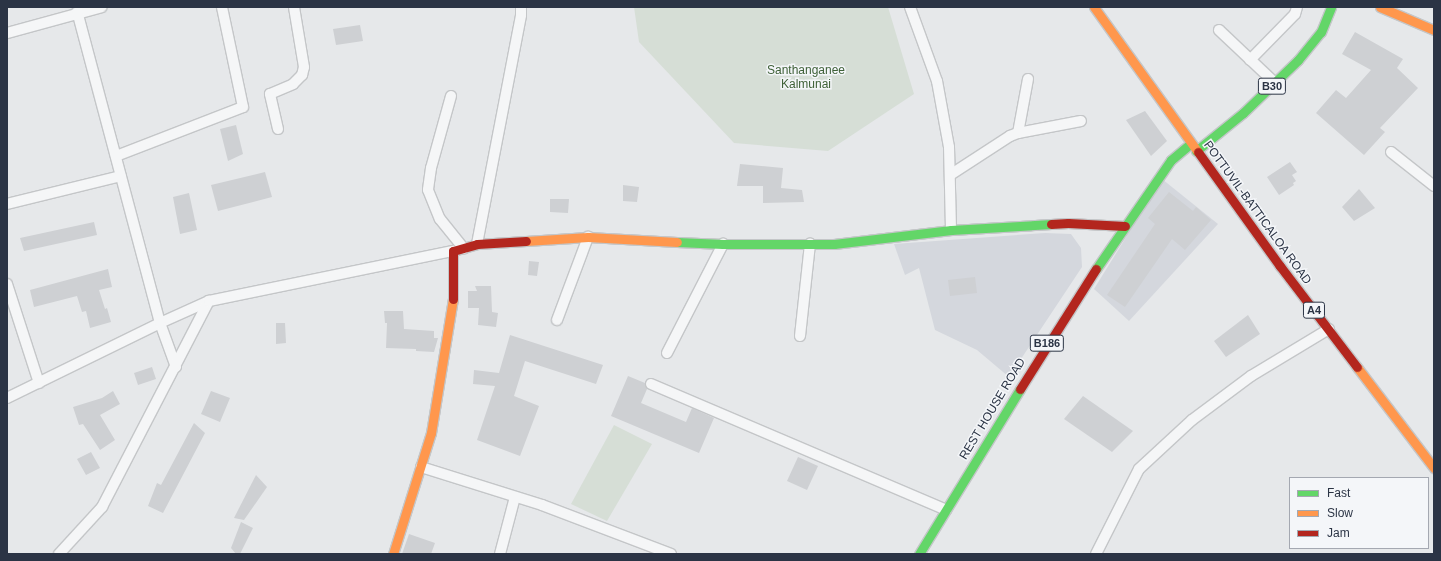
<!DOCTYPE html>
<style>
body{margin:0}
#map{position:relative;width:1441px;height:561px;overflow:hidden;background:#e6e8ea;font-family:Helvetica,sans-serif}
div>[style]{position:absolute}
[style*='--x']{left:calc(var(--x)*1px);top:calc(var(--y)*1px);width:calc(var(--w)*1px);rotate:calc(var(--a)*1deg)}
.built>*{inset:0;background:#d4d7dd}
.green>*{inset:0;background:#d6ded6}
.building>*{inset:0;background:#ced0d3}
.roads{filter:drop-shadow(1px 0 #c4c6c8) drop-shadow(-1px 0 #c4c6c8) drop-shadow(0 1px #c4c6c8) drop-shadow(0 -1px #c4c6c8)}
.street>*{height:10px;margin:-5px;padding:0 5px;transform-origin:5px;border-radius:5px;background:#f5f6f7}
.fast>*{height:9px;margin:-4.5px;padding:0 4.5px;transform-origin:4.5px;border-radius:4.5px;background:#63d668}
.slow>*{height:9px;margin:-4.5px;padding:0 4.5px;transform-origin:4.5px;border-radius:4.5px;background:#ff974d}
.jam>*{height:9px;margin:-4.5px;padding:0 4.5px;transform-origin:4.5px;border-radius:4.5px;background:#b3261e}
span{translate:-50% -50%;white-space:nowrap;text-align:center;line-height:1.15;-webkit-text-stroke:3px #f4f6f9;paint-order:stroke}
.shield-label span{padding:1px 3px;background:#f4f6f9;border:1px solid;border-radius:3px;-webkit-text-stroke-width:0}
.shield-label{font-size:11px;color:#2b3445;font-weight:700}
.park-label{font-size:12px;color:#3f6138}
.street-label{font-size:12px;color:#2b3445}
.frame{position:absolute;inset:0;border:8px solid #2b3445;pointer-events:none}
.legend{position:absolute;left:1289px;top:477px;width:140px;height:72px;box-sizing:border-box;background:#f4f6f9;border:1px solid #a4a8b1;margin:0;padding:5px 7px;list-style:none;font-size:12px;color:#2b3445}
.legend li{display:flex;align-items:center;gap:8px;height:20px}
.legend b{width:20px;border:1px solid #a4a8b1}
</style>
<div id="map">
<div class="built">
<div style="clip-path:polygon(1162px 179px,1218px 224px,1129px 321px,1094px 289px)"></div>
<div style="clip-path:polygon(1045px 233px,1071px 234px,1081px 248px,1082px 267px,1009px 377px,977px 350px,935px 330px,919px 268px,905px 275px,894px 244px)"></div>
</div>
<div class="green">
<div style="clip-path:polygon(634px 7px,888px 7px,914px 94px,828px 151px,734px 143px,639px 42px)"></div>
<div style="clip-path:polygon(614px 425px,652px 444px,607px 521px,571px 504px)"></div>
</div>
<div class="building">
<div style="clip-path:polygon(360px 25px,363px 41px,336px 45px,333px 29px)"></div>
<div style="clip-path:polygon(1355px 32px,1403px 59px,1397px 68px,1418px 88px,1380px 128px,1385px 132px,1364px 155px,1316px 113px,1336px 90px,1346px 98px,1371px 70px,1342px 54px)"></div>
<div style="clip-path:polygon(1145px 111px,1167px 141px,1151px 156px,1126px 120px)"></div>
<div style="clip-path:polygon(236px 125px,243px 154px,228px 161px,220px 129px)"></div>
<div style="clip-path:polygon(1290px 162px,1297px 172px,1292px 175px,1296px 181px,1293px 183px,1294px 185px,1279px 195px,1267px 177px)"></div>
<div style="clip-path:polygon(740px 164px,783px 168px,781px 188px,802px 190px,804px 202px,763px 203px,763px 186px,737px 186px)"></div>
<div style="clip-path:polygon(265px 172px,272px 197px,218px 211px,211px 185px)"></div>
<div style="clip-path:polygon(623px 185px,639px 187px,637px 202px,623px 201px)"></div>
<div style="clip-path:polygon(1359px 189px,1375px 208px,1354px 221px,1342px 207px)"></div>
<div style="clip-path:polygon(1169px 192px,1193px 211px,1196px 207px,1211px 220px,1185px 250px,1172px 239px,1125px 307px,1107px 295px,1155px 224px,1148px 218px)"></div>
<div style="clip-path:polygon(189px 193px,197px 230px,180px 234px,173px 197px)"></div>
<div style="clip-path:polygon(550px 199px,569px 199px,568px 213px,550px 212px)"></div>
<div style="clip-path:polygon(94px 222px,97px 235px,24px 251px,20px 238px)"></div>
<div style="clip-path:polygon(529px 261px,539px 262px,537px 276px,528px 275px)"></div>
<div style="clip-path:polygon(108px 269px,112px 287px,99px 290px,105px 309px,107px 308px,111px 322px,90px 328px,86px 311px,82px 312px,77px 296px,34px 307px,30px 290px)"></div>
<div style="clip-path:polygon(975px 277px,977px 293px,950px 296px,948px 280px)"></div>
<div style="clip-path:polygon(475px 286px,491px 286px,492px 312px,498px 313px,496px 327px,478px 325px,479px 308px,468px 308px,468px 291px,477px 291px)"></div>
<div style="clip-path:polygon(384px 311px,403px 311px,404px 329px,434px 331px,434px 338px,438px 338px,434px 352px,416px 351px,416px 349px,386px 348px,387px 323px,385px 323px)"></div>
<div style="clip-path:polygon(1248px 315px,1260px 334px,1226px 357px,1214px 341px)"></div>
<div style="clip-path:polygon(276px 323px,285px 323px,286px 343px,276px 344px)"></div>
<div style="clip-path:polygon(510px 335px,603px 365px,596px 384px,525px 361px,514px 396px,539px 406px,520px 456px,477px 440px,495px 386px,473px 384px,474px 370px,499px 373px)"></div>
<div style="clip-path:polygon(152px 367px,156px 379px,138px 385px,134px 373px)"></div>
<div style="clip-path:polygon(628px 376px,645px 383px,647px 389px,641px 403px,686px 422px,692px 408px,714px 418px,699px 453px,611px 416px)"></div>
<div style="clip-path:polygon(113px 391px,120px 404px,100px 415px,115px 440px,100px 450px,83px 424px,79px 425px,73px 407px,102px 398px)"></div>
<div style="clip-path:polygon(211px 391px,230px 398px,220px 422px,201px 414px)"></div>
<div style="clip-path:polygon(1083px 396px,1133px 431px,1112px 452px,1064px 419px)"></div>
<div style="clip-path:polygon(194px 423px,205px 433px,163px 513px,148px 506px,157px 483px,161px 485px)"></div>
<div style="clip-path:polygon(91px 452px,100px 468px,86px 475px,77px 459px)"></div>
<div style="clip-path:polygon(798px 457px,818px 466px,807px 490px,787px 481px)"></div>
<div style="clip-path:polygon(256px 475px,267px 487px,244px 520px,234px 518px)"></div>
<div style="clip-path:polygon(241px 522px,253px 528px,240px 554px,236px 554px,231px 548px)"></div>
<div style="clip-path:polygon(409px 534px,435px 543px,431px 554px,402px 554px)"></div>
</div>
<div class="roads">
<div class="street">
<div style="--x:910;--y:7;--w:79;--a:70"></div>
<div style="--x:937;--y:81;--w:67;--a:79.7"></div>
<div style="--x:949;--y:147;--w:83;--a:88.6"></div>
<div style="--x:1219;--y:30;--w:77;--a:43.4"></div>
<div style="--x:7;--y:33;--w:98;--a:-15.3"></div>
<div style="--x:1250;--y:60;--w:64;--a:-45.6"></div>
<div style="--x:1295;--y:14;--w:7;--a:-74"></div>
<div style="--x:451;--y:96;--w:75;--a:105.5"></div>
<div style="--x:431;--y:168;--w:22;--a:98"></div>
<div style="--x:428;--y:190;--w:31;--a:68"></div>
<div style="--x:440;--y:219;--w:38;--a:51"></div>
<div style="--x:278;--y:129;--w:36;--a:-103"></div>
<div style="--x:270;--y:94;--w:25;--a:-23"></div>
<div style="--x:293;--y:84;--w:13;--a:-45"></div>
<div style="--x:302;--y:75;--w:8;--a:-76"></div>
<div style="--x:304;--y:67;--w:61;--a:-99.5"></div>
<div style="--x:1018;--y:133;--w:55;--a:-79.5"></div>
<div style="--x:1391;--y:152;--w:55;--a:38.3"></div>
<div style="--x:116;--y:156;--w:136;--a:-21.1"></div>
<div style="--x:243;--y:107;--w:102;--a:-101.9"></div>
<div style="--x:950;--y:175;--w:72;--a:-33"></div>
<div style="--x:1010;--y:136;--w:9;--a:-21"></div>
<div style="--x:1018;--y:133;--w:64;--a:-10.8"></div>
<div style="--x:7;--y:204;--w:117;--a:-13.8"></div>
<div style="--x:477;--y:244;--w:233;--a:-79.1"></div>
<div style="--x:521;--y:15;--w:8;--a:-90"></div>
<div style="--x:7;--y:284;--w:104;--a:72.1"></div>
<div style="--x:557;--y:320;--w:89;--a:-69.5"></div>
<div style="--x:800;--y:336;--w:93;--a:-83.8"></div>
<div style="--x:667;--y:353;--w:123;--a:-62.8"></div>
<div style="--x:176;--y:367;--w:47;--a:-110"></div>
<div style="--x:160;--y:323;--w:54;--a:-24.2"></div>
<div style="--x:651;--y:384;--w:321;--a:23.1"></div>
<div style="--x:7;--y:398;--w:170;--a:-26.1"></div>
<div style="--x:160;--y:323;--w:322;--a:-104.9"></div>
<div style="--x:421;--y:467;--w:127;--a:17.4"></div>
<div style="--x:542;--y:505;--w:138;--a:20.8"></div>
<div style="--x:59;--y:554;--w:64;--a:-47.5"></div>
<div style="--x:102;--y:507;--w:232;--a:-62.6"></div>
<div style="--x:209;--y:301;--w:249;--a:-11.6"></div>
<div style="--x:500;--y:554;--w:59;--a:-75.3"></div>
<div style="--x:1096;--y:554;--w:95;--a:-63.2"></div>
<div style="--x:1139;--y:469;--w:72;--a:-42.8"></div>
<div style="--x:1192;--y:420;--w:74;--a:-36.7"></div>
<div style="--x:1251;--y:376;--w:91;--a:-31.1"></div>
</div>
<div class="fast">
<div style="--x:1196;--y:151;--w:60;--a:-39"></div>
<div style="--x:1243;--y:113;--w:76;--a:-43.9"></div>
<div style="--x:1298;--y:60;--w:36;--a:-51"></div>
<div style="--x:1321;--y:32;--w:27;--a:-68"></div>
<div style="--x:677;--y:242;--w:46;--a:2.5"></div>
<div style="--x:723;--y:244;--w:111;--a:0"></div>
<div style="--x:834;--y:244;--w:118;--a:-6.8"></div>
<div style="--x:951;--y:230;--w:100;--a:-3.4"></div>
<div style="--x:1096;--y:269;--w:132;--a:-55.5"></div>
<div style="--x:1171;--y:160;--w:26;--a:-40"></div>
<div style="--x:919;--y:554;--w:193;--a:-58.5"></div>
</div>
<div class="slow">
<div style="--x:1094;--y:7;--w:178;--a:54.4"></div>
<div style="--x:1380;--y:7;--w:59;--a:23.1"></div>
<div style="--x:526;--y:241;--w:62;--a:-3.7"></div>
<div style="--x:588;--y:237;--w:89;--a:3.2"></div>
<div style="--x:1357;--y:367;--w:127;--a:52.7"></div>
<div style="--x:393;--y:554;--w:127;--a:-72.6"></div>
<div style="--x:431;--y:433;--w:136;--a:-80.7"></div>
</div>
<div class="jam">
<div style="--x:1198;--y:152;--w:140;--a:54.3"></div>
<div style="--x:1280;--y:266;--w:127;--a:52.7"></div>
<div style="--x:1051;--y:224;--w:17;--a:-3"></div>
<div style="--x:1068;--y:223;--w:57;--a:3"></div>
<div style="--x:453;--y:299;--w:48;--a:-90"></div>
<div style="--x:453;--y:251;--w:25;--a:-16"></div>
<div style="--x:477;--y:244;--w:49;--a:-3.5"></div>
<div style="--x:1020;--y:389;--w:142;--a:-57.7"></div>
</div>
</div>
<div class="shield-label">
<span style="left:1272px;top:86px">B30</span>
<span style="left:1314px;top:310px">A4</span>
<span style="left:1047px;top:343px">B186</span>
</div>
<div class="park-label">
<span style="left:806px;top:78px">Santhanganee<br>Kalmunai</span>
</div>
<div class="street-label">
<span style="left:1257px;top:213px;rotate:54deg">POTTUVIL-BATTICALOA ROAD</span>
<span style="left:993px;top:409px;rotate:-59deg">REST HOUSE ROAD</span>
</div>
<div class="frame"></div>
<ul class="legend">
<li><b style="height:5px;background:#63d668"></b>Fast</li>
<li><b style="height:5px;background:#ff974d"></b>Slow</li>
<li><b style="height:5px;background:#b3261e"></b>Jam</li>
</ul>
</div>
